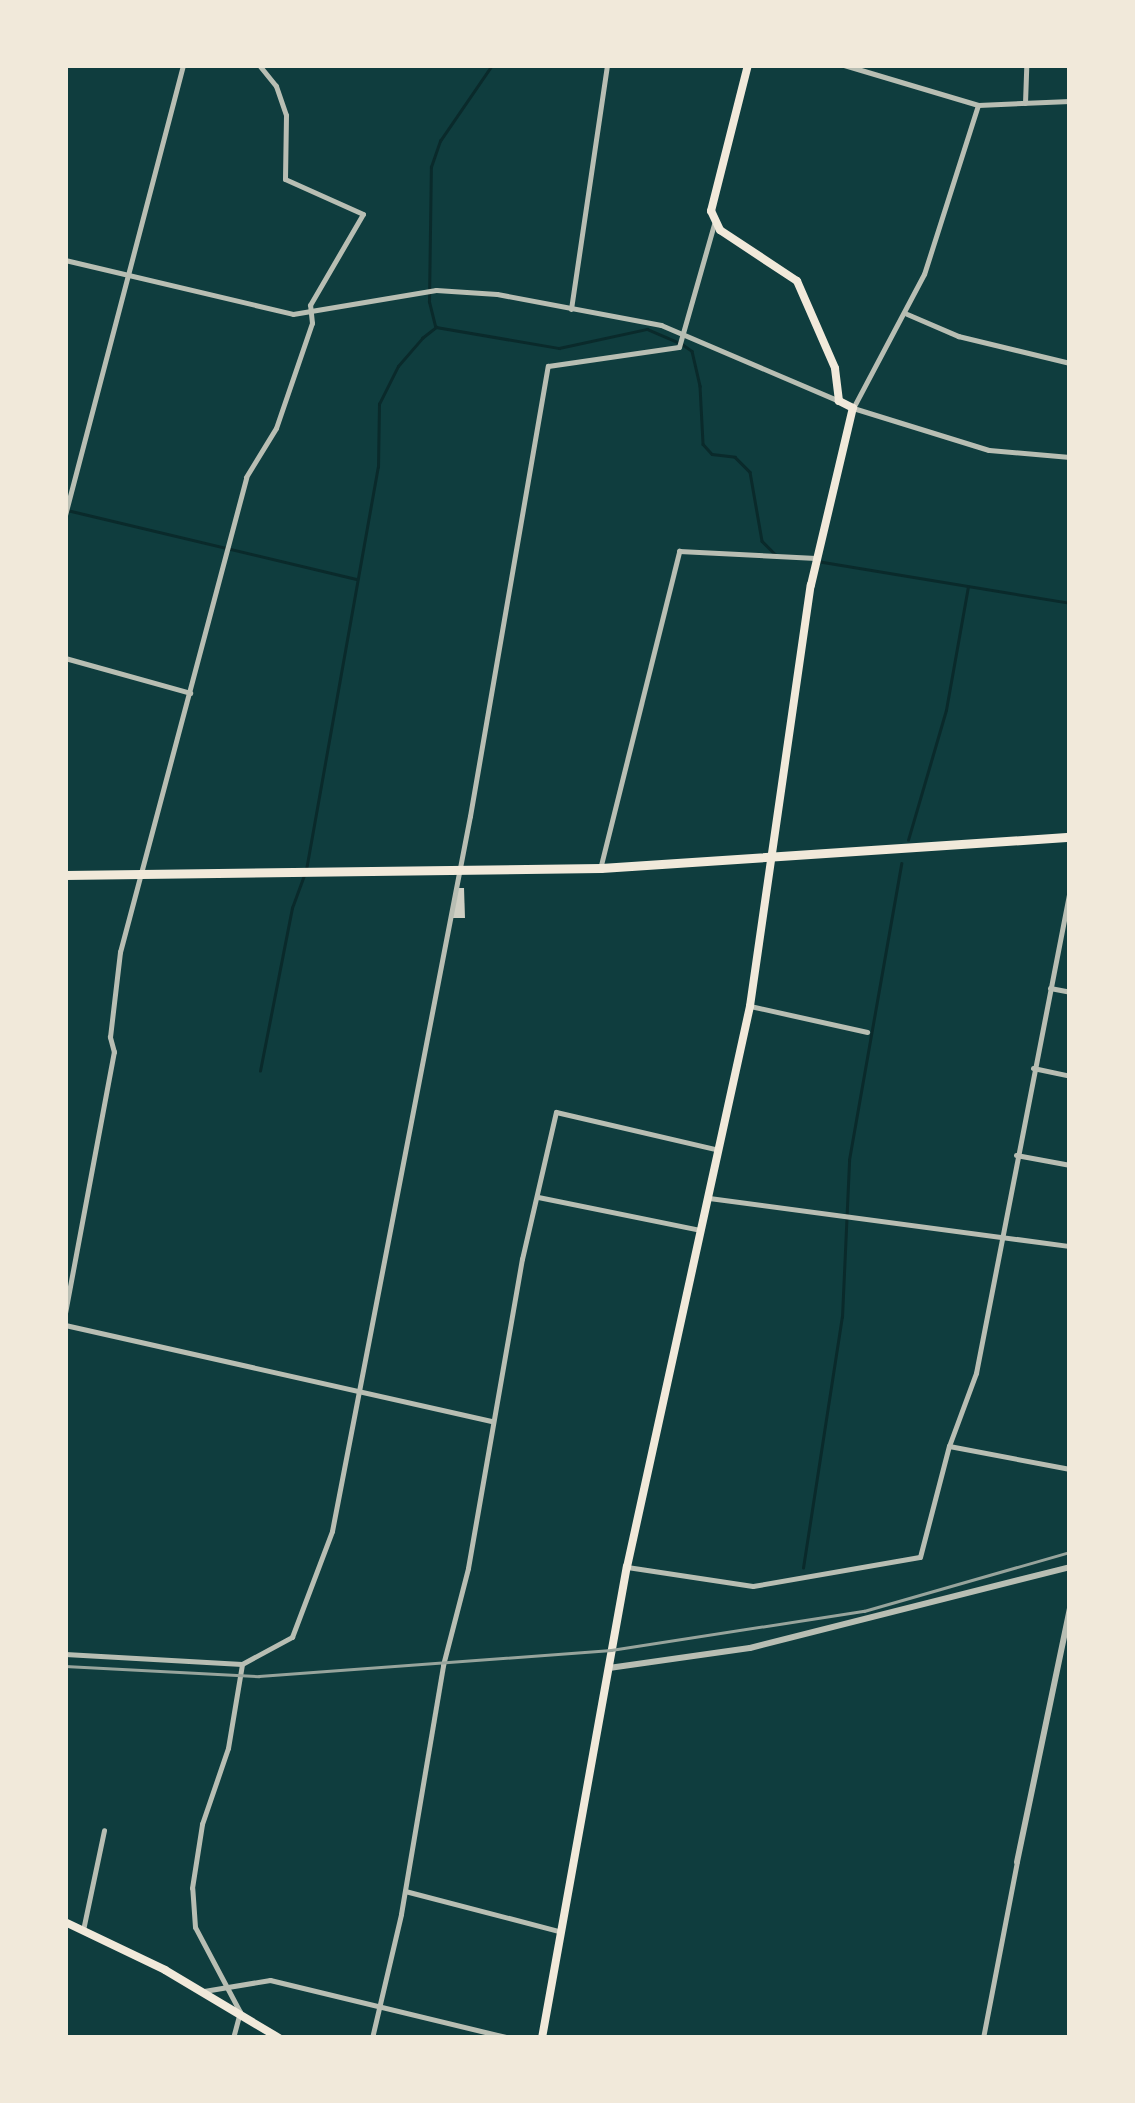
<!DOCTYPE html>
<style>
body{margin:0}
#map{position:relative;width:1135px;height:2103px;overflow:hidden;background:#0f3d3e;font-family:"IBM Plex Sans",sans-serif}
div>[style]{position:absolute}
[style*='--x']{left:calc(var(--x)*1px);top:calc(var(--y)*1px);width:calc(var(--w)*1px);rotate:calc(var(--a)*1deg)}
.stream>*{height:2.5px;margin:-1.25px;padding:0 1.25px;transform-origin:1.25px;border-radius:1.25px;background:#0a2a2b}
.building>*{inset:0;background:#cfcfc3}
.minor>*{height:5px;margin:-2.5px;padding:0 2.5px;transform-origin:2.5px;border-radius:2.5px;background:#b8beb3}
.tertiary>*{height:6px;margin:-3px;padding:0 3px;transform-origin:3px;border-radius:3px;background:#b8beb3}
.secondary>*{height:8px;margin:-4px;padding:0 4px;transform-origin:4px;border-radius:4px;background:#f1e9da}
.primary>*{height:8px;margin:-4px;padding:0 4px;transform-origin:4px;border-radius:4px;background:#f1e9da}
.trunk>*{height:9px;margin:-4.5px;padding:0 4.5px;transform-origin:4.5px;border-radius:4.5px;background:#f1e9da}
.rail>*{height:2.5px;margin:-1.25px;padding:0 1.25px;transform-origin:1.25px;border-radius:1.25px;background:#97a49c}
span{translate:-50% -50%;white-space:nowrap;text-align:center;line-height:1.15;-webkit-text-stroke:10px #f1e9da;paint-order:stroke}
.frame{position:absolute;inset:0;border:68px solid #f1e9da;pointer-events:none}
</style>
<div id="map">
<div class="stream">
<div style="--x:435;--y:326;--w:25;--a:-104"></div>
<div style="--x:429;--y:302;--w:135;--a:-89.2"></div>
<div style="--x:431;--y:167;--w:28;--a:-71"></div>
<div style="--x:440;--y:141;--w:92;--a:-55.6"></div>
<div style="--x:67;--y:510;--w:297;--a:13.4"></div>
<div style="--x:817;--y:561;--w:256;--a:9.4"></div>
<div style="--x:908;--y:840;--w:135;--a:-73.7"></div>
<div style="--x:946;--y:710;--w:125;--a:-79.9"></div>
<div style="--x:260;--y:1071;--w:166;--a:-78.9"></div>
<div style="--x:292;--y:908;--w:40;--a:-69.8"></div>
<div style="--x:306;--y:870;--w:409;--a:-79.9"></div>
<div style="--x:378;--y:467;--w:63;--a:-89.1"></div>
<div style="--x:379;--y:404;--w:42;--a:-63.4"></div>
<div style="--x:398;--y:366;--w:37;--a:-49"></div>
<div style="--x:422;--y:338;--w:18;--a:-38"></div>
<div style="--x:436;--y:327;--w:125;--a:9.7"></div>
<div style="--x:559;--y:348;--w:90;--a:-12.2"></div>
<div style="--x:647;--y:329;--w:38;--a:23"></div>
<div style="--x:682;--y:344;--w:12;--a:35"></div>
<div style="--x:692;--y:351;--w:36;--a:77"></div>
<div style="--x:700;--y:386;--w:58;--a:87"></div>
<div style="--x:703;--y:444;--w:13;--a:48"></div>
<div style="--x:712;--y:454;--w:23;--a:7"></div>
<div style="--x:735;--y:457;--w:21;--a:45"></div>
<div style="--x:750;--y:472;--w:70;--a:80.1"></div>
<div style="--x:762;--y:541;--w:18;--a:45"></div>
<div style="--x:803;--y:1568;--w:254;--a:-81.2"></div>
<div style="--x:842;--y:1317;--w:157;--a:-87.4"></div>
<div style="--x:849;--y:1160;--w:301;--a:-80"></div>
</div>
<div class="building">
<div style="clip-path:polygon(458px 888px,464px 888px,465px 918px,451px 918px)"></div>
</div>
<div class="minor">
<div style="--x:844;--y:65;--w:140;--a:16.6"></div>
<div style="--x:978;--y:105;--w:92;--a:-2.5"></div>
<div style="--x:1025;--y:103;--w:38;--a:-88"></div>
<div style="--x:978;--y:105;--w:177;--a:107.7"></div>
<div style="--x:924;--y:274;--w:152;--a:117.9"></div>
<div style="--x:853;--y:408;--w:142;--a:17.2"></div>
<div style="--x:989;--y:450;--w:81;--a:4.9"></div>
<div style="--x:65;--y:260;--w:234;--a:13.3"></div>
<div style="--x:293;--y:314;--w:145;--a:-9.5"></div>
<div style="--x:436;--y:290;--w:61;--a:3.8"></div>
<div style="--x:497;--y:294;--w:167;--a:10.7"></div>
<div style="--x:661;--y:325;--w:194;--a:23.1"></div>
<div style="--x:571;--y:309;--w:247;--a:-81.6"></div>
<div style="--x:907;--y:314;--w:56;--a:23.3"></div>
<div style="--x:958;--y:336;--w:115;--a:13.6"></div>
<div style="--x:65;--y:515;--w:465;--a:-75.3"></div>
<div style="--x:65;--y:658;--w:130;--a:15.6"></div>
<div style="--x:601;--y:865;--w:324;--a:-76"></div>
<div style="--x:679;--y:551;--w:137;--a:2.9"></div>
<div style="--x:1050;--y:988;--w:20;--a:11"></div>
<div style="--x:750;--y:1006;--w:120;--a:12.5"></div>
<div style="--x:1033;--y:1068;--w:38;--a:12"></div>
<div style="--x:1016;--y:1155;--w:55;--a:10.5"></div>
<div style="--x:538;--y:1197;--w:165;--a:11.5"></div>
<div style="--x:709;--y:1198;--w:364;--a:7.6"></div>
<div style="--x:65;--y:1313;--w:266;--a:-79.4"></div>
<div style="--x:114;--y:1052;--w:16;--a:-105"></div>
<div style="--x:110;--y:1037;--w:86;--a:-83.3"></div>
<div style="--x:120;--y:952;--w:491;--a:-75.1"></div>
<div style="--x:246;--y:477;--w:57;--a:-58.5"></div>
<div style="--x:276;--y:428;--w:111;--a:-71.1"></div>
<div style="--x:312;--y:323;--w:18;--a:-96"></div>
<div style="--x:310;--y:305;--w:105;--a:-59.8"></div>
<div style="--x:363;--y:214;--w:85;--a:-155.8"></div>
<div style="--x:285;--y:179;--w:64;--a:-89.1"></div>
<div style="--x:286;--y:115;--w:31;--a:-109"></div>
<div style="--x:276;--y:86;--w:27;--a:-129"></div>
<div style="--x:65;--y:1325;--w:438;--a:12.7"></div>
<div style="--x:949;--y:1446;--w:123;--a:10.8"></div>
<div style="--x:627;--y:1567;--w:127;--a:8.6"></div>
<div style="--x:753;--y:1586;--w:169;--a:-9.9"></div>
<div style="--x:920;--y:1557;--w:115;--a:-75.4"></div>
<div style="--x:949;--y:1446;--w:78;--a:-69.7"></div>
<div style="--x:976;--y:1373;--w:493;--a:-79"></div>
<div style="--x:65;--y:1654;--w:177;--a:3.2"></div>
<div style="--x:405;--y:1891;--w:159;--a:14.6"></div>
<div style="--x:83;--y:1930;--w:102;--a:-78.1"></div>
<div style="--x:204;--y:1991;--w:67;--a:-9.5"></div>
<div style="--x:270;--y:1980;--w:247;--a:13.6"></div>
<div style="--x:233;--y:2038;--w:27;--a:-75"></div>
<div style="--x:240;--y:2012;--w:96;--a:-117.9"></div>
<div style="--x:195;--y:1927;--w:39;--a:-94"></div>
<div style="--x:192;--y:1888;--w:65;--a:-81.1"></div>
<div style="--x:202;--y:1824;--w:80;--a:-71.1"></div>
<div style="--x:228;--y:1748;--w:85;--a:-80.5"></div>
<div style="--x:242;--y:1664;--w:57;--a:-28.4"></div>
<div style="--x:292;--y:1637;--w:113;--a:-69.3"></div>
<div style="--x:332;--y:1531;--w:728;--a:-79.08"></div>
<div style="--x:470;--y:816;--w:457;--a:-80.2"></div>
<div style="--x:548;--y:366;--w:132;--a:-8.3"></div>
<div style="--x:679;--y:347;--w:128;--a:-74.1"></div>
<div style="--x:372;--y:2038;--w:127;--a:-76.8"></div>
<div style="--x:401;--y:1914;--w:253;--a:-80.4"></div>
<div style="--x:443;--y:1665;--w:100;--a:-75.5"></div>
<div style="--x:468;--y:1568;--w:314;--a:-80.1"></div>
<div style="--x:522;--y:1259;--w:151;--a:-77"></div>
<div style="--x:556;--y:1112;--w:167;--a:13.1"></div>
<div style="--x:983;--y:2038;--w:179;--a:-79.1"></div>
</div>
<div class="tertiary">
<div style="--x:609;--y:1668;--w:142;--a:-8.1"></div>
<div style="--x:750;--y:1648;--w:330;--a:-14.2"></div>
<div style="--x:1017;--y:1862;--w:259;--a:-78.2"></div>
</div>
<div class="secondary">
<div style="--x:542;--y:2038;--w:479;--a:-79.8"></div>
<div style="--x:627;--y:1567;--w:574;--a:-77.63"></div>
<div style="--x:750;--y:1006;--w:425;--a:-81.8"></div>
<div style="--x:811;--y:585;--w:182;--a:-76.7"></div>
<div style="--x:853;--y:408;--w:16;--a:-153"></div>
<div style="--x:839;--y:401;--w:33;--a:-97"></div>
<div style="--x:835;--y:368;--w:95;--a:-113.6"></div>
<div style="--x:797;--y:281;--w:92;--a:-146.5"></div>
<div style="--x:720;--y:230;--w:21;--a:-115"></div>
<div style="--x:711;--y:211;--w:151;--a:-75.8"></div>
</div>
<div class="primary">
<div style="--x:65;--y:1922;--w:111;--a:25.6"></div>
<div style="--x:165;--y:1970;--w:133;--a:30.8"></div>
</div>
<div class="trunk">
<div style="--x:65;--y:875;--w:536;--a:-0.75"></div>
<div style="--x:601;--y:868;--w:470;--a:-3.8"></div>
</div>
<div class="rail">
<div style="--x:65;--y:1666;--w:194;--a:3"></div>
<div style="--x:259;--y:1676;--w:353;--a:-4.2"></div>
<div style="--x:611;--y:1650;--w:256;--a:-8.8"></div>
<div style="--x:864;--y:1611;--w:214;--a:-16"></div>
</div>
<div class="frame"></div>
</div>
